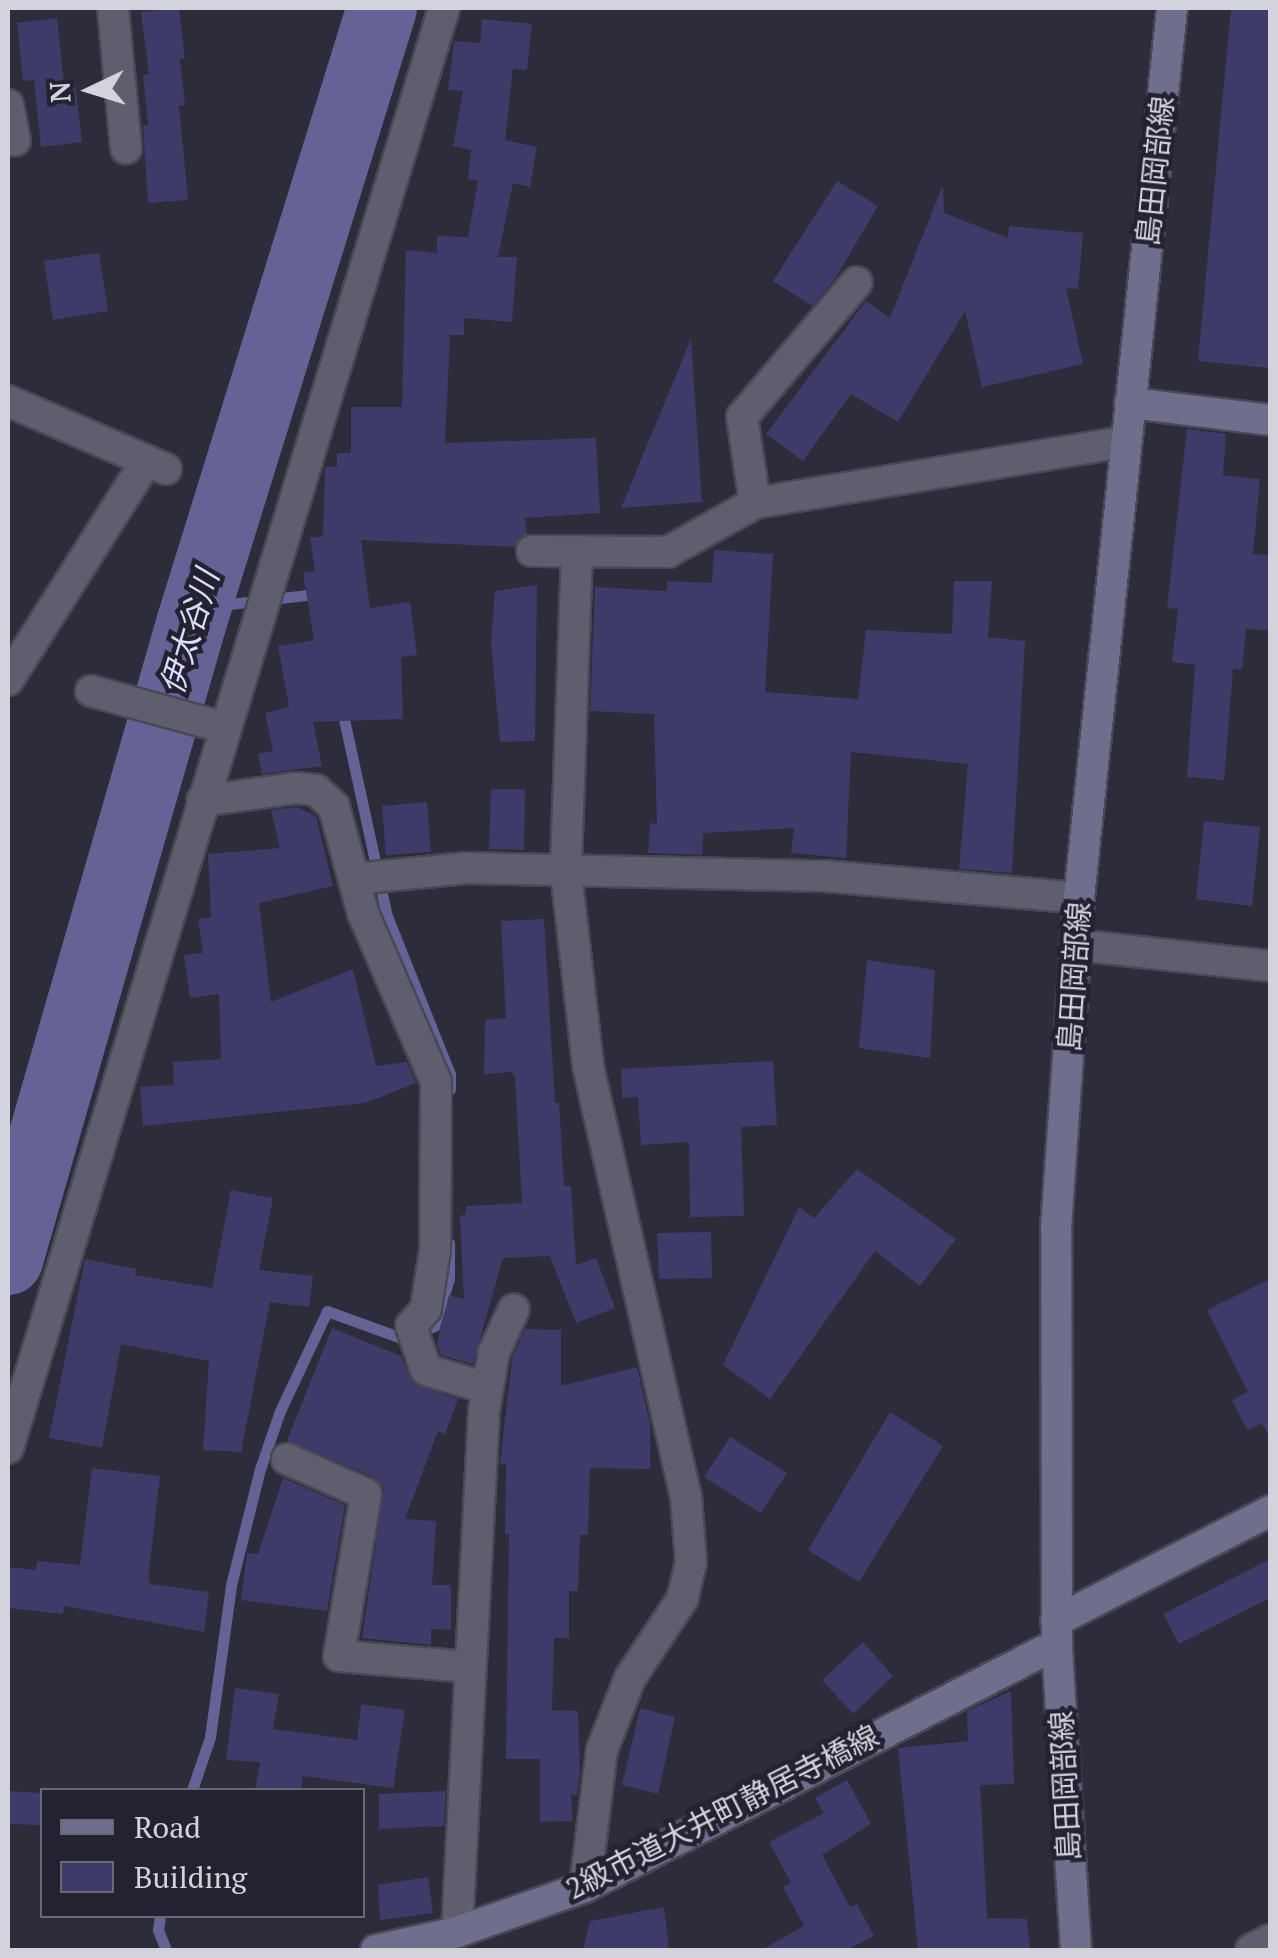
<!DOCTYPE html>
<meta charset="utf-8">
<style>
body{margin:0}
#map{position:relative;width:1278px;height:1958px;overflow:hidden;background:#2c2c3a;font-family:"PT Serif","Noto Sans JP",serif}
div>[style]{position:absolute}
[style*='--x']{left:calc(var(--x)*1px);top:calc(var(--y)*1px);width:calc(var(--w)*1px);rotate:calc(var(--a)*1deg)}
.stream>*{height:11px;margin:-5.5px;padding:0 5.5px;transform-origin:5.5px;border-radius:5.5px;background:#656395}
.river>*{height:70px;margin:-35px;padding:0 35px;transform-origin:35px;border-radius:35px;background:#656395}
.building>*{inset:0;background:#3e3b69}
.roads{filter:drop-shadow(2px 0 #494955) drop-shadow(-2px 0 #494955) drop-shadow(0 2px #494955) drop-shadow(0 -2px #494955)}
.street>*{height:30px;margin:-15px;padding:0 15px;transform-origin:15px;border-radius:15px;background:#5e5e6f}
.secondary>*{height:30px;margin:-15px;padding:0 15px;transform-origin:15px;border-radius:15px;background:#6f6e8d}
span{translate:-50% -50%;white-space:nowrap;text-align:center;line-height:1.15;-webkit-text-stroke:9px #222230;paint-order:stroke}
.street-label{font-size:30px;color:#d3d3dc}
.water-label{font-size:32px;color:#dcdcfc;font-style:italic}
.frame{position:absolute;inset:0;border:10px solid #d3d3dc;pointer-events:none}
.legend{position:absolute;left:40px;top:1788px;width:325px;height:130px;box-sizing:border-box;background:#222230;border:2px solid #696975;margin:0;padding:12px 18px;list-style:none;font-size:30px;color:#d3d3dc}
.legend li{display:flex;align-items:center;gap:20px;height:50px}
.legend b{width:50px;border:2px solid #696975}
.north{position:absolute;left:40px;top:40px;width:100px;height:100px;-webkit-text-stroke:8px #222230;paint-order:stroke;rotate:266deg;font-size:28px;font-weight:700;line-height:40px;text-align:center;color:#d3d3dc}
.north::after{content:'';display:block;margin:auto;width:35px;height:45px;background:#d3d3dc;clip-path:polygon(50% 0,100% 100%,50% 72%,0 100%)}
</style>
<div id="map">
<div class="stream">
<div style="--x:196;--y:608;--w:121;--a:-6.7"></div>
<div style="--x:342;--y:710;--w:211;--a:77.7"></div>
<div style="--x:387;--y:916;--w:170;--a:68.3"></div>
<div style="--x:450;--y:1074;--w:15;--a:90"></div>
<div style="--x:192;--y:1790;--w:56;--a:-71.2"></div>
<div style="--x:210;--y:1737;--w:153;--a:-82.1"></div>
<div style="--x:231;--y:1585;--w:120;--a:-76"></div>
<div style="--x:260;--y:1469;--w:61;--a:-71"></div>
<div style="--x:280;--y:1411;--w:110;--a:-64.8"></div>
<div style="--x:327;--y:1311;--w:77;--a:19.9"></div>
<div style="--x:399;--y:1337;--w:37;--a:-17"></div>
<div style="--x:434;--y:1326;--w:49;--a:-72.3"></div>
<div style="--x:449;--y:1279;--w:36;--a:-90"></div>
<div style="--x:160;--y:1916;--w:14;--a:98"></div>
<div style="--x:158;--y:1930;--w:22;--a:68"></div>
</div>
<div class="river">
<div style="--x:8;--y:1260;--w:665;--a:-73.94"></div>
<div style="--x:192;--y:621;--w:642;--a:-72.78"></div>
</div>
<div class="building">
<div style="clip-path:polygon(179px 8px,185px 59px,180px 59px,185px 105px,179px 106px,188px 200px,148px 203px,143px 125px,148px 125px,143px 75px,149px 74px,141px 12px)"></div>
<div style="clip-path:polygon(1231px 8px,1270px 8px,1270px 368px,1198px 361px)"></div>
<div style="clip-path:polygon(57px 18px,64px 85px,75px 84px,82px 142px,41px 147px,34px 80px,23px 81px,17px 23px)"></div>
<div style="clip-path:polygon(482px 19px,532px 24px,527px 70px,513px 69px,505px 140px,537px 147px,530px 187px,513px 183px,498px 257px,517px 257px,512px 322px,464px 318px,464px 335px,450px 335px,445px 443px,596px 438px,600px 513px,525px 518px,527px 534px,514px 547px,361px 540px,370px 608px,410px 602px,417px 655px,401px 657px,403px 719px,313px 722px,322px 766px,262px 774px,258px 754px,273px 751px,265px 713px,289px 707px,278px 646px,314px 640px,303px 573px,315px 571px,310px 538px,323px 536px,325px 467px,337px 467px,337px 453px,351px 453px,351px 407px,402px 407px,406px 250px,437px 253px,437px 236px,468px 237px,478px 181px,468px 179px,471px 150px,453px 146px,463px 91px,448px 90px,454px 41px,480px 43px)"></div>
<div style="clip-path:polygon(837px 181px,878px 206px,835px 279px,812px 306px,773px 281px)"></div>
<div style="clip-path:polygon(943px 185px,944px 213px,1008px 238px,1009px 226px,1083px 233px,1078px 289px,1066px 288px,1083px 364px,982px 387px,965px 311px,898px 422px,851px 394px,803px 461px,766px 434px,866px 301px,890px 318px)"></div>
<div style="clip-path:polygon(99px 253px,108px 311px,53px 320px,44px 261px)"></div>
<div style="clip-path:polygon(691px 339px,702px 502px,621px 508px)"></div>
<div style="clip-path:polygon(1187px 429px,1226px 434px,1223px 475px,1260px 479px,1253px 554px,1270px 555px,1270px 631px,1246px 629px,1242px 670px,1233px 669px,1224px 780px,1187px 777px,1195px 665px,1172px 662px,1178px 609px,1167px 608px)"></div>
<div style="clip-path:polygon(714px 550px,773px 554px,765px 692px,858px 699px,866px 630px,952px 634px,954px 581px,992px 581px,988px 637px,1025px 641px,1012px 873px,959px 869px,968px 764px,851px 752px,846px 858px,791px 853px,794px 828px,703px 833px,702px 855px,648px 853px,650px 823px,657px 824px,654px 714px,590px 711px,595px 587px,667px 591px,667px 581px,712px 583px)"></div>
<div style="clip-path:polygon(537px 585px,535px 741px,500px 742px,491px 643px,495px 591px)"></div>
<div style="clip-path:polygon(491px 789px,525px 789px,524px 850px,489px 849px)"></div>
<div style="clip-path:polygon(427px 802px,431px 852px,386px 855px,382px 806px)"></div>
<div style="clip-path:polygon(297px 807px,316px 816px,333px 886px,259px 903px,271px 1002px,353px 969px,376px 1066px,407px 1062px,416px 1083px,365px 1103px,143px 1126px,140px 1087px,174px 1085px,173px 1062px,221px 1059px,219px 994px,190px 998px,184px 955px,203px 953px,198px 919px,211px 917px,208px 854px,280px 848px,271px 810px)"></div>
<div style="clip-path:polygon(1204px 821px,1260px 827px,1252px 906px,1196px 899px)"></div>
<div style="clip-path:polygon(544px 919px,555px 1103px,559px 1103px,564px 1186px,571px 1186px,576px 1265px,596px 1258px,615px 1308px,576px 1323px,550px 1256px,503px 1258px,473px 1364px,441px 1355px,437px 1343px,449px 1295px,464px 1299px,460px 1216px,466px 1214px,466px 1206px,522px 1203px,515px 1077px,511px 1072px,484px 1074px,485px 1020px,506px 1018px,501px 921px)"></div>
<div style="clip-path:polygon(867px 960px,935px 970px,930px 1058px,859px 1048px)"></div>
<div style="clip-path:polygon(773px 1061px,777px 1125px,741px 1127px,744px 1216px,690px 1217px,689px 1142px,641px 1145px,638px 1097px,622px 1098px,621px 1069px)"></div>
<div style="clip-path:polygon(857px 1169px,956px 1239px,920px 1286px,875px 1251px,770px 1399px,723px 1365px,799px 1207px,814px 1218px)"></div>
<div style="clip-path:polygon(231px 1190px,273px 1198px,259px 1270px,313px 1276px,309px 1307px,270px 1302px,241px 1452px,203px 1450px,209px 1361px,121px 1344px,102px 1448px,49px 1438px,85px 1259px,136px 1269px,135px 1275px,212px 1288px)"></div>
<div style="clip-path:polygon(711px 1232px,712px 1278px,659px 1279px,657px 1233px)"></div>
<div style="clip-path:polygon(1270px 1279px,1270px 1439px,1262px 1423px,1247px 1430px,1232px 1400px,1248px 1392px,1207px 1310px)"></div>
<div style="clip-path:polygon(332px 1328px,401px 1356px,414px 1384px,458px 1399px,445px 1434px,438px 1431px,405px 1519px,436px 1521px,432px 1585px,451px 1585px,451px 1630px,431px 1629px,431px 1645px,362px 1638px,384px 1488px,374px 1477px,287px 1441px)"></div>
<div style="clip-path:polygon(525px 1329px,561px 1330px,561px 1386px,637px 1367px,650px 1423px,650px 1469px,590px 1468px,588px 1535px,580px 1535px,578px 1591px,569px 1591px,569px 1638px,554px 1638px,552px 1710px,578px 1711px,580px 1774px,577px 1795px,571px 1795px,573px 1821px,540px 1822px,540px 1759px,506px 1759px,509px 1534px,505px 1534px,506px 1464px,500px 1464px,512px 1358px)"></div>
<div style="clip-path:polygon(890px 1412px,943px 1446px,859px 1582px,808px 1550px)"></div>
<div style="clip-path:polygon(730px 1437px,787px 1473px,761px 1513px,704px 1477px)"></div>
<div style="clip-path:polygon(92px 1468px,160px 1476px,148px 1580px,151px 1584px,209px 1592px,204px 1632px,64px 1606px,63px 1614px,8px 1608px,8px 1567px,36px 1570px,37px 1561px,80px 1565px)"></div>
<div style="clip-path:polygon(283px 1478px,345px 1505px,327px 1611px,241px 1600px,247px 1553px,258px 1554px)"></div>
<div style="clip-path:polygon(1270px 1559px,1270px 1598px,1179px 1644px,1163px 1614px)"></div>
<div style="clip-path:polygon(863px 1642px,893px 1676px,853px 1714px,822px 1680px)"></div>
<div style="clip-path:polygon(235px 1688px,279px 1694px,273px 1729px,357px 1740px,361px 1704px,405px 1710px,393px 1788px,303px 1776px,301px 1790px,255px 1790px,260px 1762px,226px 1760px)"></div>
<div style="clip-path:polygon(1011px 1691px,1014px 1784px,980px 1785px,987px 1918px,1027px 1919px,1030px 1950px,918px 1950px,898px 1748px,968px 1741px,967px 1711px)"></div>
<div style="clip-path:polygon(640px 1708px,675px 1717px,658px 1794px,622px 1785px)"></div>
<div style="clip-path:polygon(847px 1780px,871px 1824px,822px 1855px,850px 1907px,857px 1904px,874px 1936px,847px 1950px,761px 1950px,804px 1926px,783px 1887px,791px 1883px,769px 1842px,824px 1813px,815px 1798px)"></div>
<div style="clip-path:polygon(8px 1791px,42px 1793px,42px 1825px,8px 1824px)"></div>
<div style="clip-path:polygon(446px 1791px,444px 1826px,379px 1829px,379px 1794px)"></div>
<div style="clip-path:polygon(428px 1877px,433px 1913px,380px 1920px,378px 1885px)"></div>
<div style="clip-path:polygon(664px 1907px,669px 1950px,583px 1950px,590px 1921px)"></div>
</div>
<div class="roads">
<div class="street">
<div style="--x:113;--y:8;--w:141;--a:84.7"></div>
<div style="--x:8;--y:105;--w:36;--a:79"></div>
<div style="--x:8;--y:401;--w:172;--a:23.3"></div>
<div style="--x:755;--y:503;--w:87;--a:-98.6"></div>
<div style="--x:742;--y:417;--w:177;--a:-49.6"></div>
<div style="--x:532;--y:551;--w:136;--a:0.4"></div>
<div style="--x:668;--y:552;--w:100;--a:-29.4"></div>
<div style="--x:755;--y:503;--w:375;--a:-9.4"></div>
<div style="--x:577;--y:551;--w:321;--a:92"></div>
<div style="--x:566;--y:872;--w:195;--a:83.5"></div>
<div style="--x:588;--y:1066;--w:441;--a:77.2"></div>
<div style="--x:686;--y:1496;--w:66;--a:85.7"></div>
<div style="--x:691;--y:1562;--w:37;--a:103"></div>
<div style="--x:683;--y:1598;--w:96;--a:123.5"></div>
<div style="--x:630;--y:1678;--w:77;--a:111.3"></div>
<div style="--x:602;--y:1750;--w:138;--a:97.1"></div>
<div style="--x:8;--y:680;--w:257;--a:-57.7"></div>
<div style="--x:91;--y:691;--w:139;--a:15.4"></div>
<div style="--x:202;--y:801;--w:96;--a:-7.8"></div>
<div style="--x:297;--y:788;--w:19;--a:6"></div>
<div style="--x:316;--y:790;--w:25;--a:43"></div>
<div style="--x:334;--y:807;--w:110;--a:74.7"></div>
<div style="--x:363;--y:913;--w:184;--a:66.6"></div>
<div style="--x:436;--y:1082;--w:168;--a:90.3"></div>
<div style="--x:435;--y:1250;--w:60;--a:98.7"></div>
<div style="--x:426;--y:1309;--w:23;--a:131"></div>
<div style="--x:411;--y:1326;--w:46;--a:71.2"></div>
<div style="--x:426;--y:1370;--w:64;--a:16.4"></div>
<div style="--x:354;--y:879;--w:113;--a:-5.6"></div>
<div style="--x:466;--y:868;--w:358;--a:1.3"></div>
<div style="--x:824;--y:876;--w:256;--a:4.9"></div>
<div style="--x:1076;--y:945;--w:195;--a:6.2"></div>
<div style="--x:8;--y:1448;--w:1505;--a:-73.15"></div>
<div style="--x:287;--y:1459;--w:86;--a:23.9"></div>
<div style="--x:366;--y:1494;--w:164;--a:99.5"></div>
<div style="--x:339;--y:1656;--w:131;--a:4.8"></div>
<div style="--x:457;--y:1932;--w:522;--a:-87.03"></div>
<div style="--x:484;--y:1411;--w:60;--a:-80.4"></div>
<div style="--x:494;--y:1352;--w:47;--a:-65.1"></div>
<div style="--x:1251;--y:1950;--w:21;--a:-28"></div>
</div>
<div class="secondary">
<div style="--x:1130;--y:403;--w:141;--a:6.9"></div>
<div style="--x:1056;--y:1621;--w:241;--a:-27.2"></div>
<div style="--x:376;--y:1950;--w:83;--a:-12.5"></div>
<div style="--x:457;--y:1932;--w:136;--a:-19.4"></div>
<div style="--x:585;--y:1887;--w:531;--a:-27.24"></div>
<div style="--x:1076;--y:1950;--w:307;--a:-93.6"></div>
<div style="--x:1057;--y:1644;--w:416;--a:-90.1"></div>
<div style="--x:1056;--y:1228;--w:331;--a:-86"></div>
<div style="--x:1079;--y:898;--w:895;--a:-84.03"></div>
</div>
</div>
<div class="street-label">
<span style="left:1155px;top:171px;rotate:-84deg">島田岡部線</span>
<span style="left:1074px;top:977px;rotate:-86deg">島田岡部線</span>
<span style="left:1065px;top:1786px;rotate:-93deg">島田岡部線</span>
<span style="left:722px;top:1812px;rotate:-27deg">2級市道大井町静居寺橋線</span>
</div>
<div class="water-label">
<span style="left:189px;top:632px;rotate:-73deg">伊太谷川</span>
</div>
<div class="frame"></div>
<ul class="legend">
<li><b style="height:12px;background:#6f6e8d"></b>Road</li>
<li><b style="height:28px;background:#3e3b69"></b>Building</li>
</ul>
<div class="north">N</div>
</div>
